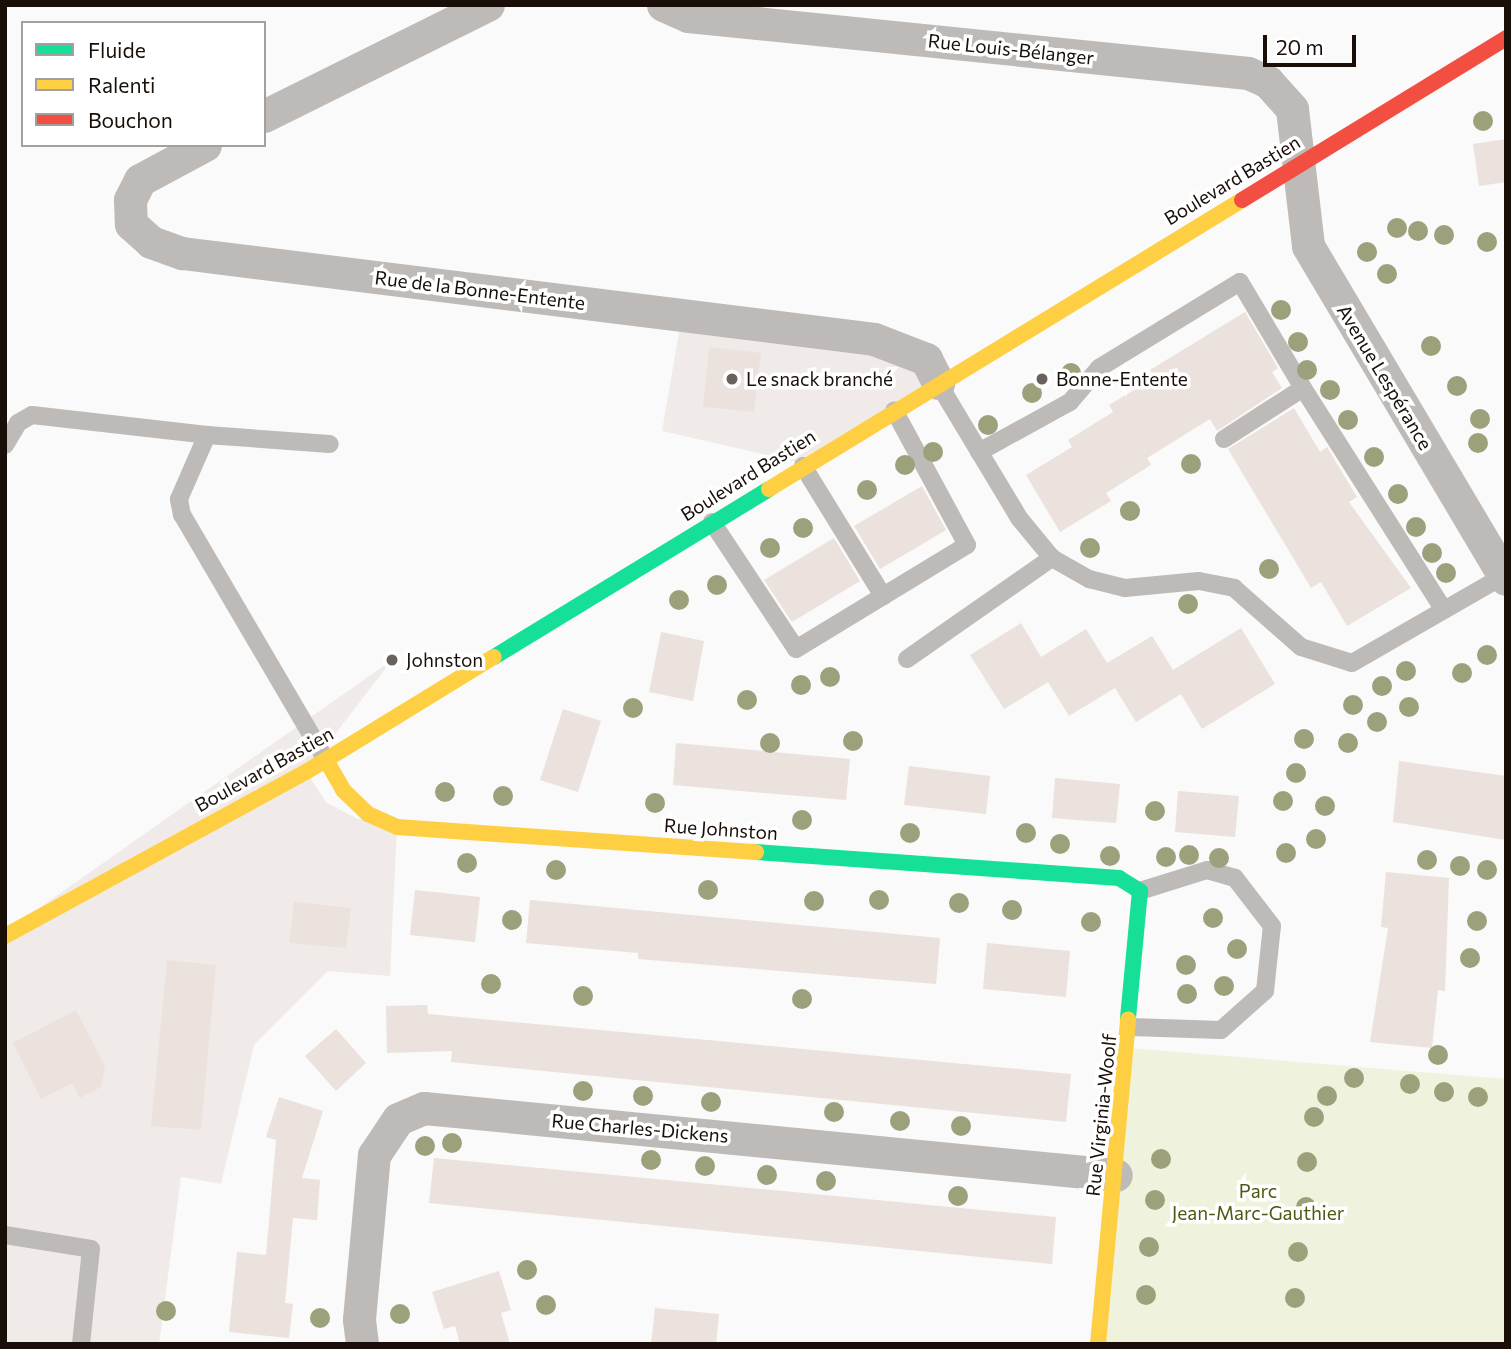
<!DOCTYPE html>
<meta charset="utf-8">
<style>
body{margin:0}
#map{position:relative;width:1511px;height:1349px;overflow:hidden;background:#fafafa;font-family:Commissioner,sans-serif}
div>[style]{position:absolute}
[style*='--x']{left:calc(var(--x)*1px);top:calc(var(--y)*1px);width:calc(var(--w)*1px);rotate:calc(var(--a)*1deg)}
.built>*{inset:0;background:#f0ebe9}
.green>*{inset:0;background:#eff2dd}
.building>*{inset:0;background:#ebe1dd}
.lane>*{height:18px;margin:-9px;padding:0 9px;transform-origin:9px;border-radius:9px;background:#bdbab7}
.street>*{height:33px;margin:-16.5px;padding:0 16.5px;transform-origin:16.5px;border-radius:16.5px;background:#bdbab7}
.fast>*{height:16px;margin:-8px;padding:0 8px;transform-origin:8px;border-radius:8px;background:#16e098}
.slow>*{height:16px;margin:-8px;padding:0 8px;transform-origin:8px;border-radius:8px;background:#ffcf43}
.jam>*{height:16px;margin:-8px;padding:0 8px;transform-origin:8px;border-radius:8px;background:#f24e42}
.trees>*{width:20px;height:20px;margin:-10px;border-radius:50%;background:#9da17b}
.dots>*{width:19px;height:19px;translate:-50% -50%;box-sizing:border-box;border:4px solid #fff;border-radius:50%}
span{translate:-50% -50%;white-space:nowrap;text-align:center;line-height:1.15;-webkit-text-stroke:7px #fff;paint-order:stroke}
.street-label{font-size:19px;color:#1a0e08}
.poi-label{font-size:19px;color:#1a0e08}
.left{translate:0 -50%;text-align:left}
.park-label{font-size:19px;color:#515813}
.frame{position:absolute;inset:0;border:7px solid #1a0e08;pointer-events:none}
.legend{position:absolute;left:21px;top:21px;width:245px;height:126px;box-sizing:border-box;background:#fff;border:2px solid #a39f9c;margin:0;padding:9px 12px;list-style:none;font-size:21px;color:#1a0e08}
.legend li{display:flex;align-items:center;gap:14px;height:35px}
.legend b{width:35px;border:2px solid #a39f9c}
.scale{position:absolute;left:1263px;top:35px;width:93px;height:32px;box-sizing:border-box;border:4px solid #1a0e08;border-top:0;padding-left:9px;font-size:21px;line-height:24px;white-space:nowrap;color:#1a0e08;-webkit-text-stroke:5px #fff;paint-order:stroke}
</style>
<div id="map">
<div class="built">
<div style="clip-path:polygon(682px 315px,874px 339px,938px 383px,807px 464px,662px 431px)"></div>
<div style="clip-path:polygon(392px 660px,306px 772px,327px 803px,358px 819px,397px 827px,390px 976px,328px 971px,254px 1045px,221px 1184px,181px 1177px,159px 1344px,5px 1344px,5px 932px)"></div>
</div>
<div class="green">
<div style="clip-path:polygon(1128px 1048px,1506px 1079px,1506px 1344px,1098px 1344px)"></div>
</div>
<div class="building">
<div style="clip-path:polygon(1506px 139px,1506px 182px,1479px 186px,1473px 144px)"></div>
<div style="clip-path:polygon(1245px 312px,1278px 368px,1272px 372px,1282px 388px,1217px 431px,1210px 419px,1147px 458px,1151px 465px,1106px 493px,1111px 501px,1060px 532px,1026px 475px,1072px 447px,1068px 440px,1113px 412px,1109px 405px,1155px 377px,1150px 370px)"></div>
<div style="clip-path:polygon(709px 347px,761px 353px,754px 412px,703px 407px)"></div>
<div style="clip-path:polygon(1294px 408px,1320px 452px,1327px 447px,1357px 497px,1349px 502px,1411px 588px,1347px 626px,1321px 582px,1311px 588px,1228px 449px)"></div>
<div style="clip-path:polygon(922px 486px,946px 530px,880px 569px,854px 526px)"></div>
<div style="clip-path:polygon(834px 538px,860px 581px,792px 622px,764px 580px)"></div>
<div style="clip-path:polygon(1021px 623px,1041px 657px,1086px 629px,1107px 663px,1152px 636px,1173px 670px,1241px 628px,1275px 684px,1202px 729px,1181px 694px,1136px 722px,1115px 688px,1069px 716px,1048px 682px,1004px 709px,970px 655px)"></div>
<div style="clip-path:polygon(661px 632px,704px 641px,693px 701px,649px 692px)"></div>
<div style="clip-path:polygon(563px 709px,601px 721px,578px 792px,540px 780px)"></div>
<div style="clip-path:polygon(676px 743px,850px 759px,846px 800px,673px 785px)"></div>
<div style="clip-path:polygon(1399px 761px,1506px 776px,1506px 840px,1393px 822px)"></div>
<div style="clip-path:polygon(909px 766px,990px 776px,986px 814px,904px 805px)"></div>
<div style="clip-path:polygon(1055px 778px,1120px 784px,1116px 823px,1052px 818px)"></div>
<div style="clip-path:polygon(1178px 791px,1239px 796px,1235px 837px,1175px 832px)"></div>
<div style="clip-path:polygon(1386px 872px,1449px 878px,1445px 991px,1438px 990px,1432px 1048px,1370px 1042px,1388px 928px,1381px 927px)"></div>
<div style="clip-path:polygon(415px 890px,480px 897px,475px 942px,410px 935px)"></div>
<div style="clip-path:polygon(530px 900px,940px 938px,936px 984px,638px 959px,638px 953px,526px 943px)"></div>
<div style="clip-path:polygon(294px 902px,351px 908px,346px 948px,289px 943px)"></div>
<div style="clip-path:polygon(987px 943px,1070px 951px,1066px 997px,983px 989px)"></div>
<div style="clip-path:polygon(167px 960px,216px 965px,201px 1130px,151px 1126px)"></div>
<div style="clip-path:polygon(427px 1005px,428px 1014px,1071px 1074px,1066px 1122px,451px 1062px,452px 1051px,387px 1053px,386px 1006px)"></div>
<div style="clip-path:polygon(76px 1010px,105px 1066px,101px 1087px,80px 1098px,72px 1083px,41px 1099px,13px 1043px)"></div>
<div style="clip-path:polygon(336px 1029px,366px 1063px,336px 1091px,305px 1056px)"></div>
<div style="clip-path:polygon(279px 1097px,323px 1111px,302px 1178px,320px 1180px,317px 1220px,293px 1218px,285px 1303px,293px 1304px,289px 1338px,229px 1332px,237px 1252px,266px 1255px,276px 1140px,266px 1137px)"></div>
<div style="clip-path:polygon(434px 1158px,1056px 1217px,1052px 1264px,429px 1203px)"></div>
<div style="clip-path:polygon(499px 1271px,511px 1310px,501px 1313px,510px 1344px,460px 1344px,455px 1326px,444px 1329px,432px 1292px)"></div>
<div style="clip-path:polygon(655px 1308px,719px 1314px,716px 1344px,651px 1344px)"></div>
</div>
<div class="lane">
<div style="--x:938;--y:383;--w:157;--a:59"></div>
<div style="--x:1019;--y:518;--w:52;--a:50.5"></div>
<div style="--x:1052;--y:558;--w:43;--a:29.6"></div>
<div style="--x:1089;--y:579;--w:37;--a:14"></div>
<div style="--x:1125;--y:588;--w:74;--a:-5.4"></div>
<div style="--x:1199;--y:581;--w:36;--a:11"></div>
<div style="--x:1234;--y:588;--w:89;--a:41.4"></div>
<div style="--x:1301;--y:647;--w:53;--a:17.4"></div>
<div style="--x:1352;--y:663;--w:174;--a:-29.9"></div>
<div style="--x:1224;--y:439;--w:94;--a:-32.8"></div>
<div style="--x:1303;--y:388;--w:263;--a:57.6"></div>
<div style="--x:5;--y:445;--w:26;--a:-59"></div>
<div style="--x:18;--y:423;--w:16;--a:-30"></div>
<div style="--x:32;--y:415;--w:176;--a:6.5"></div>
<div style="--x:979;--y:452;--w:104;--a:-28.8"></div>
<div style="--x:1070;--y:402;--w:45;--a:-49.5"></div>
<div style="--x:1099;--y:368;--w:165;--a:-31.4"></div>
<div style="--x:1240;--y:282;--w:123;--a:59.3"></div>
<div style="--x:803;--y:466;--w:153;--a:58.4"></div>
<div style="--x:712;--y:522;--w:152;--a:56.5"></div>
<div style="--x:796;--y:649;--w:200;--a:-31.3"></div>
<div style="--x:967;--y:545;--w:153;--a:-118.4"></div>
<div style="--x:907;--y:659;--w:177;--a:-34.9"></div>
<div style="--x:326;--y:760;--w:284;--a:-120.4"></div>
<div style="--x:182;--y:515;--w:16;--a:-101"></div>
<div style="--x:179;--y:499;--w:70;--a:-66.4"></div>
<div style="--x:207;--y:435;--w:123;--a:4.2"></div>
<div style="--x:1131;--y:1027;--w:90;--a:1.9"></div>
<div style="--x:1221;--y:1030;--w:59;--a:-41.6"></div>
<div style="--x:1265;--y:991;--w:65;--a:-83.9"></div>
<div style="--x:1272;--y:926;--w:61;--a:-127.6"></div>
<div style="--x:1235;--y:878;--w:29;--a:-164"></div>
<div style="--x:1207;--y:870;--w:70;--a:162.6"></div>
<div style="--x:5;--y:1235;--w:87;--a:9.2"></div>
<div style="--x:91;--y:1249;--w:96;--a:96"></div>
</div>
<div class="street">
<div style="--x:663;--y:5;--w:27;--a:24"></div>
<div style="--x:688;--y:16;--w:563;--a:5.81"></div>
<div style="--x:1248;--y:73;--w:22;--a:24"></div>
<div style="--x:1268;--y:82;--w:36;--a:48"></div>
<div style="--x:1292;--y:109;--w:138;--a:83.3"></div>
<div style="--x:1308;--y:246;--w:387;--a:59.3"></div>
<div style="--x:264;--y:116;--w:250;--a:-26.4"></div>
<div style="--x:205;--y:145;--w:74;--a:151.7"></div>
<div style="--x:140;--y:180;--w:22;--a:117"></div>
<div style="--x:130;--y:200;--w:24;--a:88"></div>
<div style="--x:131;--y:224;--w:27;--a:42"></div>
<div style="--x:151;--y:242;--w:33;--a:20"></div>
<div style="--x:182;--y:253;--w:697;--a:7.08"></div>
<div style="--x:874;--y:339;--w:56;--a:21"></div>
<div style="--x:926;--y:359;--w:27;--a:63"></div>
<div style="--x:362;--y:1344;--w:25;--a:-97"></div>
<div style="--x:359;--y:1319;--w:165;--a:-84.8"></div>
<div style="--x:374;--y:1155;--w:43;--a:-56.3"></div>
<div style="--x:398;--y:1119;--w:28;--a:-23"></div>
<div style="--x:424;--y:1108;--w:695;--a:5.53"></div>
</div>
<div class="fast">
<div style="--x:494;--y:657;--w:322;--a:-31.4"></div>
<div style="--x:756;--y:852;--w:364;--a:4.1"></div>
<div style="--x:1119;--y:878;--w:25;--a:32"></div>
<div style="--x:1140;--y:891;--w:129;--a:95.4"></div>
</div>
<div class="slow">
<div style="--x:769;--y:489;--w:554;--a:-31.42"></div>
<div style="--x:326;--y:760;--w:34;--a:60"></div>
<div style="--x:343;--y:790;--w:35;--a:44"></div>
<div style="--x:368;--y:814;--w:32;--a:24"></div>
<div style="--x:397;--y:827;--w:360;--a:4"></div>
<div style="--x:5;--y:936;--w:343;--a:-28.6"></div>
<div style="--x:306;--y:772;--w:220;--a:-31.5"></div>
<div style="--x:1098;--y:1344;--w:326;--a:-84.7"></div>
</div>
<div class="jam">
<div style="--x:1242;--y:200;--w:310;--a:-31.5"></div>
</div>
<div class="trees">
<div style="left:1483px;top:121px"></div>
<div style="left:1397px;top:228px"></div>
<div style="left:1418px;top:231px"></div>
<div style="left:1444px;top:235px"></div>
<div style="left:1487px;top:242px"></div>
<div style="left:1367px;top:252px"></div>
<div style="left:1387px;top:274px"></div>
<div style="left:1281px;top:310px"></div>
<div style="left:1298px;top:342px"></div>
<div style="left:1431px;top:346px"></div>
<div style="left:1307px;top:370px"></div>
<div style="left:1071px;top:373px"></div>
<div style="left:1457px;top:386px"></div>
<div style="left:1330px;top:390px"></div>
<div style="left:1032px;top:393px"></div>
<div style="left:1480px;top:419px"></div>
<div style="left:1348px;top:420px"></div>
<div style="left:988px;top:425px"></div>
<div style="left:1478px;top:443px"></div>
<div style="left:933px;top:452px"></div>
<div style="left:1374px;top:457px"></div>
<div style="left:1191px;top:464px"></div>
<div style="left:905px;top:465px"></div>
<div style="left:867px;top:490px"></div>
<div style="left:1398px;top:494px"></div>
<div style="left:1130px;top:511px"></div>
<div style="left:1416px;top:527px"></div>
<div style="left:803px;top:528px"></div>
<div style="left:770px;top:548px"></div>
<div style="left:1090px;top:548px"></div>
<div style="left:1432px;top:553px"></div>
<div style="left:1269px;top:569px"></div>
<div style="left:1446px;top:573px"></div>
<div style="left:717px;top:585px"></div>
<div style="left:679px;top:600px"></div>
<div style="left:1188px;top:604px"></div>
<div style="left:1487px;top:655px"></div>
<div style="left:1406px;top:671px"></div>
<div style="left:1462px;top:673px"></div>
<div style="left:830px;top:677px"></div>
<div style="left:801px;top:685px"></div>
<div style="left:1382px;top:686px"></div>
<div style="left:747px;top:700px"></div>
<div style="left:1353px;top:705px"></div>
<div style="left:1409px;top:707px"></div>
<div style="left:633px;top:708px"></div>
<div style="left:1377px;top:722px"></div>
<div style="left:1304px;top:739px"></div>
<div style="left:853px;top:741px"></div>
<div style="left:770px;top:743px"></div>
<div style="left:1348px;top:743px"></div>
<div style="left:1296px;top:773px"></div>
<div style="left:445px;top:792px"></div>
<div style="left:503px;top:796px"></div>
<div style="left:1283px;top:801px"></div>
<div style="left:655px;top:803px"></div>
<div style="left:1325px;top:806px"></div>
<div style="left:1155px;top:811px"></div>
<div style="left:802px;top:820px"></div>
<div style="left:910px;top:833px"></div>
<div style="left:1026px;top:833px"></div>
<div style="left:1316px;top:839px"></div>
<div style="left:1060px;top:844px"></div>
<div style="left:1286px;top:853px"></div>
<div style="left:1189px;top:855px"></div>
<div style="left:1110px;top:856px"></div>
<div style="left:1166px;top:857px"></div>
<div style="left:1219px;top:858px"></div>
<div style="left:1427px;top:860px"></div>
<div style="left:467px;top:863px"></div>
<div style="left:1460px;top:866px"></div>
<div style="left:556px;top:870px"></div>
<div style="left:1487px;top:870px"></div>
<div style="left:708px;top:890px"></div>
<div style="left:879px;top:900px"></div>
<div style="left:814px;top:901px"></div>
<div style="left:959px;top:903px"></div>
<div style="left:1012px;top:910px"></div>
<div style="left:1213px;top:918px"></div>
<div style="left:512px;top:920px"></div>
<div style="left:1477px;top:921px"></div>
<div style="left:1091px;top:922px"></div>
<div style="left:1237px;top:949px"></div>
<div style="left:1470px;top:958px"></div>
<div style="left:1186px;top:965px"></div>
<div style="left:491px;top:984px"></div>
<div style="left:1224px;top:986px"></div>
<div style="left:1187px;top:994px"></div>
<div style="left:583px;top:996px"></div>
<div style="left:802px;top:999px"></div>
<div style="left:1438px;top:1055px"></div>
<div style="left:1354px;top:1078px"></div>
<div style="left:1410px;top:1084px"></div>
<div style="left:583px;top:1091px"></div>
<div style="left:1444px;top:1092px"></div>
<div style="left:643px;top:1096px"></div>
<div style="left:1327px;top:1096px"></div>
<div style="left:1478px;top:1097px"></div>
<div style="left:711px;top:1102px"></div>
<div style="left:834px;top:1112px"></div>
<div style="left:1314px;top:1117px"></div>
<div style="left:900px;top:1121px"></div>
<div style="left:961px;top:1126px"></div>
<div style="left:452px;top:1143px"></div>
<div style="left:425px;top:1146px"></div>
<div style="left:1161px;top:1159px"></div>
<div style="left:651px;top:1160px"></div>
<div style="left:1307px;top:1162px"></div>
<div style="left:705px;top:1166px"></div>
<div style="left:767px;top:1175px"></div>
<div style="left:826px;top:1181px"></div>
<div style="left:958px;top:1196px"></div>
<div style="left:1155px;top:1200px"></div>
<div style="left:1306px;top:1207px"></div>
<div style="left:1149px;top:1247px"></div>
<div style="left:1298px;top:1252px"></div>
<div style="left:527px;top:1270px"></div>
<div style="left:1146px;top:1295px"></div>
<div style="left:1295px;top:1298px"></div>
<div style="left:546px;top:1305px"></div>
<div style="left:166px;top:1311px"></div>
<div style="left:400px;top:1314px"></div>
<div style="left:320px;top:1318px"></div>
</div>
<div class="dots">
<div style="left:732px;top:379px;background:#68615d"></div>
<div style="left:1042px;top:379px;background:#68615d"></div>
<div style="left:392px;top:660px;background:#68615d"></div>
</div>
<div class="street-label">
<span style="left:1011px;top:49px;rotate:6deg">Rue Louis-Bélanger</span>
<span style="left:1232px;top:180px;rotate:-31deg">Boulevard Bastien</span>
<span style="left:480px;top:290px;rotate:7deg">Rue de la Bonne-Entente</span>
<span style="left:1385px;top:377px;rotate:59deg">Avenue Lespérance</span>
<span style="left:748px;top:475px;rotate:-32deg">Boulevard Bastien</span>
<span style="left:264px;top:769px;rotate:-29deg">Boulevard Bastien</span>
<span style="left:721px;top:829px;rotate:4deg">Rue Johnston</span>
<span style="left:1101px;top:1115px;rotate:-84deg">Rue Virginia-Woolf</span>
<span style="left:640px;top:1128px;rotate:5deg">Rue Charles-Dickens</span>
</div>
<div class="poi-label">
<span class="left" style="left:746px;top:379px">Le snack branché</span>
<span class="left" style="left:1056px;top:379px">Bonne-Entente</span>
<span class="left" style="left:406px;top:660px">Johnston</span>
</div>
<div class="park-label">
<span style="left:1258px;top:1202px">Parc<br>Jean-Marc-Gauthier</span>
</div>
<div class="frame"></div>
<ul class="legend">
<li><b style="height:9px;background:#16e098"></b>Fluide</li>
<li><b style="height:9px;background:#ffcf43"></b>Ralenti</li>
<li><b style="height:9px;background:#f24e42"></b>Bouchon</li>
</ul>
<div class="scale">20 m</div>
</div>
